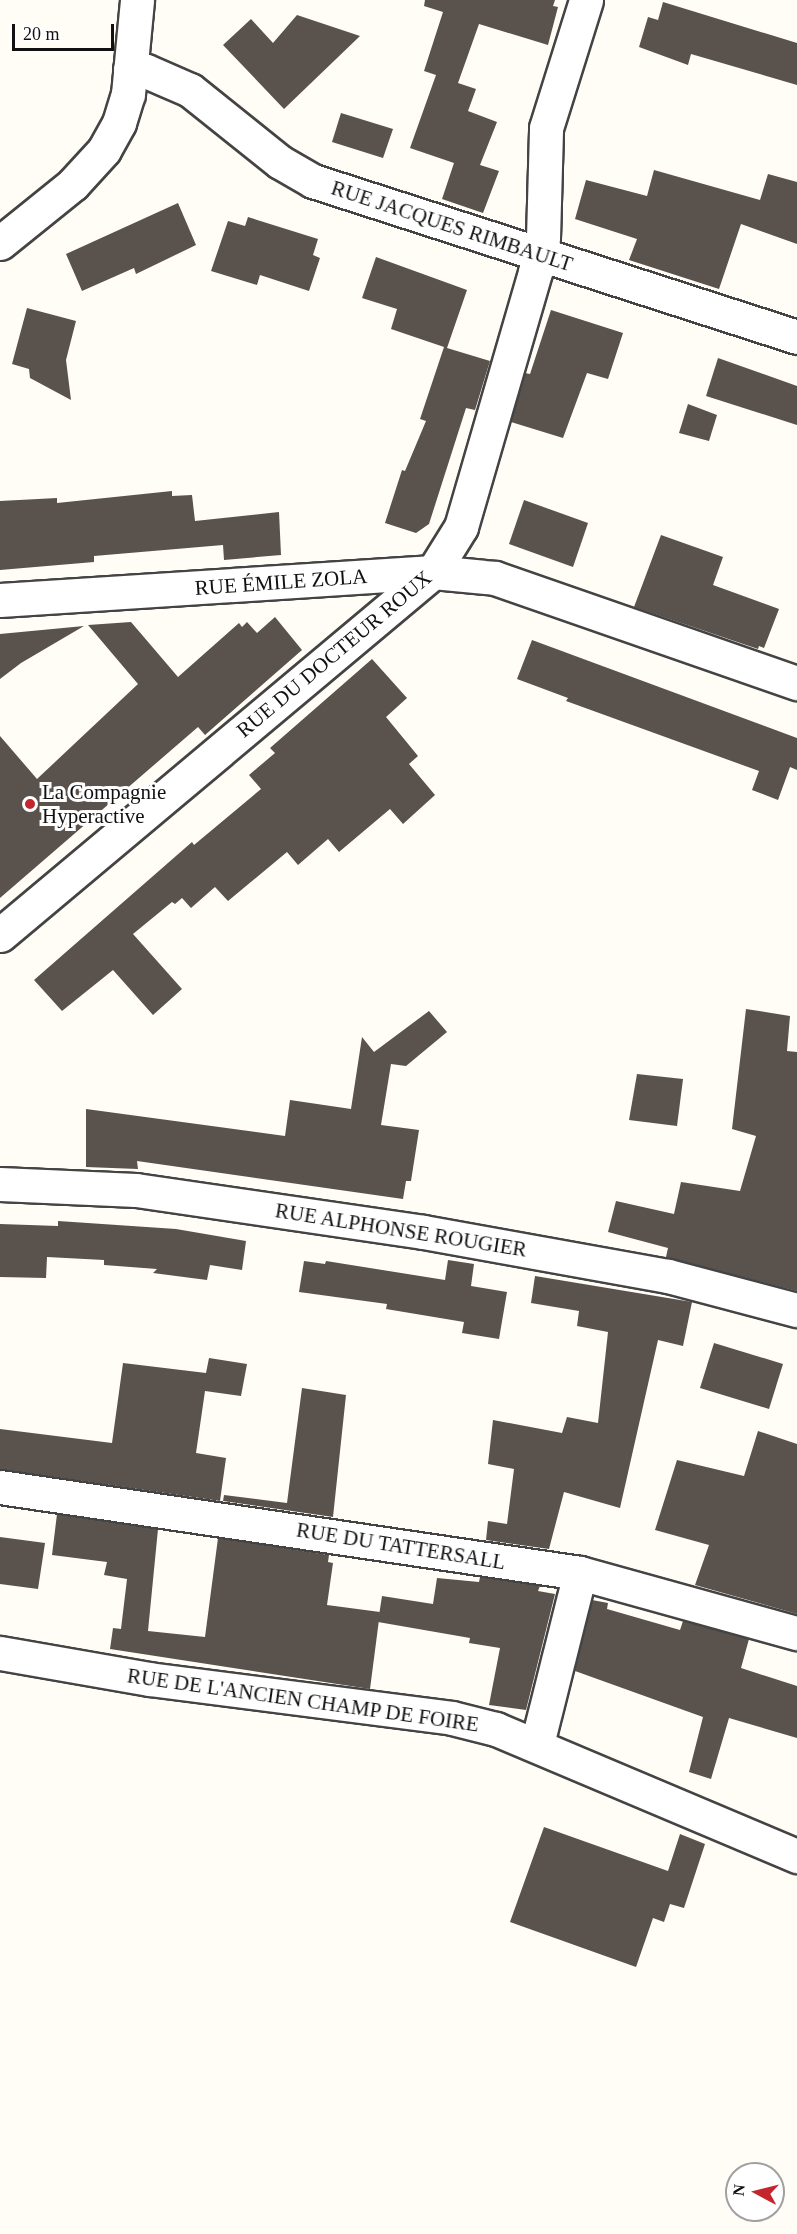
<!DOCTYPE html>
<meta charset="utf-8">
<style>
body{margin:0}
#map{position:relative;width:797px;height:2234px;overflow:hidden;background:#fffdf5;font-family:Georgia,serif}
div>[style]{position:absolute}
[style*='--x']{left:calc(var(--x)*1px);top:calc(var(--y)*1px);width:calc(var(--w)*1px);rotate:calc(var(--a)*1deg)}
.building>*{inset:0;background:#5a524d}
.roads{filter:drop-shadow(2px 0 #444) drop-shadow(-2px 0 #444) drop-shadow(0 2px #444) drop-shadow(0 -2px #444)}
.street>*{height:33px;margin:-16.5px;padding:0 16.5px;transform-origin:16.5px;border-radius:16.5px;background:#fff}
.dots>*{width:16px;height:16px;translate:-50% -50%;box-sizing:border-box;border:3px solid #fff;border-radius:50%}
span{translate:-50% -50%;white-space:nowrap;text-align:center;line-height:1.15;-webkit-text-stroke:6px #fff;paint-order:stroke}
.street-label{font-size:21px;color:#111}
.poi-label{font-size:21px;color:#111}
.left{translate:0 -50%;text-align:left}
.north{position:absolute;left:725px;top:2162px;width:60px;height:60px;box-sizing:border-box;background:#fff;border:2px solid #a0a0a0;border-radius:50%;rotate:277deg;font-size:16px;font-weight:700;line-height:24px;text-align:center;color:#111}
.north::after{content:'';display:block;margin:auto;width:21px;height:27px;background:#c4262e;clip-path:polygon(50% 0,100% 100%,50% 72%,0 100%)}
.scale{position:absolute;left:12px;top:24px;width:102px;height:27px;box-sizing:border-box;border:3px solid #111;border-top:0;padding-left:8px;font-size:18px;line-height:21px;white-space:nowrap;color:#111;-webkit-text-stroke:4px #fff;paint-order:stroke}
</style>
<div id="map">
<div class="building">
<div style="clip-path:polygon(425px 0,555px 0,553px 6px,558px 7px,548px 45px,479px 24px,458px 83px,476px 89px,468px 111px,497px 122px,480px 165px,499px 171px,483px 213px,442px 199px,454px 163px,410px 148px,436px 75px,424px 71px,443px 12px,424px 6px)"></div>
<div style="clip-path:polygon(663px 2px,797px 43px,797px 85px,691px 54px,688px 65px,639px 47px,648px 17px,658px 20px)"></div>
<div style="clip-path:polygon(297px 15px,360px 36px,284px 109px,223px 45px,251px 19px,273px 43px)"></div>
<div style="clip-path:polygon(341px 113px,393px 129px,383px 158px,332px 142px)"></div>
<div style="clip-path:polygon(654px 170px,760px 200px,768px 174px,797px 182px,797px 244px,741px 224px,719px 289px,629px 260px,637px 239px,575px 219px,586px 180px,647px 196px)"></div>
<div style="clip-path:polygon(178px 203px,196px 245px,136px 274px,134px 268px,82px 291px,66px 254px)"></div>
<div style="clip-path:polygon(248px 217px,318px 239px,313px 255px,320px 258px,309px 291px,260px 275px,257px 285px,211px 271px,228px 221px,245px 226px)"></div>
<div style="clip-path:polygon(376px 257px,467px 290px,447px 348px,490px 361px,475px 410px,466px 408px,429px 524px,416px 533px,385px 523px,402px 470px,405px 471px,426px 421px,420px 419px,444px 347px,391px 329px,397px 309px,362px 298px)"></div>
<div style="clip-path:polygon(27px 308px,76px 321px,66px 360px,71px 400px,30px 378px,29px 369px,12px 364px)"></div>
<div style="clip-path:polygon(551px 310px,623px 333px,608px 379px,587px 373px,563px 438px,511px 422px,525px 373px,530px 374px)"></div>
<div style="clip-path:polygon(718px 358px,797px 386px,797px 425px,706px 396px)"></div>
<div style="clip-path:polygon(688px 404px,717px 415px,709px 441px,679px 433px)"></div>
<div style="clip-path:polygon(172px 491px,172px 496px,192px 495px,195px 521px,279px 512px,281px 555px,224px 560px,223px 545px,94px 556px,94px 562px,0 570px,0 501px,57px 498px,57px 503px)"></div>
<div style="clip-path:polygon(524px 500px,588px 523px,573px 567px,509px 544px)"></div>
<div style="clip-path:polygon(661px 535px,723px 557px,713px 585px,779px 609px,764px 648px,759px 646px,758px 649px,634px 607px)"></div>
<div style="clip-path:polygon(275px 617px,302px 650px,205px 735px,198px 727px,0 898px,0 736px,37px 779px,138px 684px,88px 625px,131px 622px,178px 677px,239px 623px,242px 627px,247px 622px,257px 633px)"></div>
<div style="clip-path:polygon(84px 626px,21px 663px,0 679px,0 634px)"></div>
<div style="clip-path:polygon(532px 640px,797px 738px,797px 770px,790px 767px,778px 800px,752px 790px,759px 771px,566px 701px,568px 698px,517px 679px)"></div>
<div style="clip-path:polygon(372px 659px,407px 698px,386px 717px,418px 756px,409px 764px,435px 795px,403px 824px,390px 809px,339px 852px,328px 839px,298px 865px,287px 852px,228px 901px,215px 887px,191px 908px,182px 898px,175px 904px,172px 902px,133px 934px,182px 989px,153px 1015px,113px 970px,62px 1011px,34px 980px,192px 842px,194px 845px,261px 789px,249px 775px,275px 753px,270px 748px)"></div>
<div style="clip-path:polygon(746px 1009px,790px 1016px,787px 1051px,797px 1052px,797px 1291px,666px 1257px,668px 1248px,608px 1232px,616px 1201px,674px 1214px,681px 1182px,740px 1191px,756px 1136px,732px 1129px)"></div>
<div style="clip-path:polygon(429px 1011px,447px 1032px,406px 1066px,391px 1064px,381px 1125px,419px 1130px,411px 1181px,406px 1181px,403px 1199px,137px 1161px,138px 1169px,86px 1167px,86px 1109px,285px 1136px,290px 1100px,351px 1109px,362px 1037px,374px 1052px)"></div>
<div style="clip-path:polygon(637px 1074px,683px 1079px,677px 1126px,629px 1120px)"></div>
<div style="clip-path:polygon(58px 1221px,176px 1229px,246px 1241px,242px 1270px,210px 1265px,207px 1280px,153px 1273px,157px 1269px,104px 1265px,104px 1260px,47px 1257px,46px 1278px,0 1277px,0 1224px,58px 1226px)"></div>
<div style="clip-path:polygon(448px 1260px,474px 1264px,471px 1286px,507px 1292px,499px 1339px,462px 1333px,464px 1322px,386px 1309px,387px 1304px,299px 1292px,304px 1261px,325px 1264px,326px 1261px,445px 1280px)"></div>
<div style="clip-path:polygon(535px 1276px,692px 1302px,683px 1346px,658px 1340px,620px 1508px,564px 1492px,549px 1549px,486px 1540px,488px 1521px,507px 1524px,514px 1469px,488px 1464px,493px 1420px,562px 1433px,567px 1417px,598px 1423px,608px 1332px,577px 1326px,579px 1311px,531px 1303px)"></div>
<div style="clip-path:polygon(714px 1343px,783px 1364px,769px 1409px,700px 1388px)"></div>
<div style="clip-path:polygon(209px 1358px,247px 1364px,241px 1396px,205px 1391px,196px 1453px,226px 1458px,220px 1501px,0 1469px,0 1429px,112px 1443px,123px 1363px,206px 1373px)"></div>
<div style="clip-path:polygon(302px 1388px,346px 1395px,333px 1517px,223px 1501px,224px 1495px,287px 1503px)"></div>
<div style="clip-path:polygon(758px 1431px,797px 1444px,797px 1614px,695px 1585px,709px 1545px,655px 1530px,677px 1460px,744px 1476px)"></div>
<div style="clip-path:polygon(57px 1514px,158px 1529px,148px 1631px,205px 1637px,218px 1538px,329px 1555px,328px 1562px,333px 1563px,327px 1605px,380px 1612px,370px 1689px,110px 1649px,113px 1628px,121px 1629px,127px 1579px,104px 1575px,107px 1562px,52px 1555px)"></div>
<div style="clip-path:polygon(0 1537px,45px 1543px,38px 1589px,0 1584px)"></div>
<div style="clip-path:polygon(480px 1577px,540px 1586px,538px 1591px,555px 1594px,526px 1710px,489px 1705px,500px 1648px,469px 1643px,470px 1638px,378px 1622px,382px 1596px,433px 1604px,437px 1578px,479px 1582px)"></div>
<div style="clip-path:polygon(592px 1600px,608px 1603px,607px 1609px,680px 1630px,683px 1621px,749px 1639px,741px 1668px,797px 1686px,797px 1738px,729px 1718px,711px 1779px,689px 1772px,703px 1717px,575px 1671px)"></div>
<div style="clip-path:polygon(544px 1827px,668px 1871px,680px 1834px,705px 1844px,684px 1908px,670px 1904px,664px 1922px,653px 1918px,636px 1967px,510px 1922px)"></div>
</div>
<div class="roads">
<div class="street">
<div style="--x:130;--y:69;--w:16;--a:7"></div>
<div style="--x:146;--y:71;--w:48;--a:23.4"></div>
<div style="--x:190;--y:90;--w:115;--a:38.7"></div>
<div style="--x:280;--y:162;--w:38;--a:30"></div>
<div style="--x:313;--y:181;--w:509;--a:17.86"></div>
<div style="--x:0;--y:243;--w:94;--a:-38.9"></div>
<div style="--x:73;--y:184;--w:46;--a:-47.6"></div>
<div style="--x:104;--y:150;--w:31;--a:-61"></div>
<div style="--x:119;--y:123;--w:30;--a:-73"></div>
<div style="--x:128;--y:94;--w:94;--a:-84.5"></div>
<div style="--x:0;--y:600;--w:434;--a:-3.7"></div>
<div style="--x:433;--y:572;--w:62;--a:5.5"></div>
<div style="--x:495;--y:578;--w:320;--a:19.2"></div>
<div style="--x:0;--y:935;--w:565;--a:-39.97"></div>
<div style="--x:433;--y:572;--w:53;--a:-58.1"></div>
<div style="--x:461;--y:527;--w:266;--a:-73.8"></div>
<div style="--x:535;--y:272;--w:35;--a:-77"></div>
<div style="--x:543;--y:238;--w:110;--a:-88.4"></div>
<div style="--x:546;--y:128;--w:134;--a:-72.6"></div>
<div style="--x:0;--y:1184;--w:136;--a:2.5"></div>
<div style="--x:136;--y:1190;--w:290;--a:8.3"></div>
<div style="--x:423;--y:1232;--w:249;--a:10.2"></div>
<div style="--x:668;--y:1276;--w:133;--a:14.8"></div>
<div style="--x:0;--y:1487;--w:586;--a:8.43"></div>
<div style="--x:580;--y:1573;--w:225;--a:15.5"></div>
<div style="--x:0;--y:1653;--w:151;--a:9.9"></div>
<div style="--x:149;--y:1679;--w:305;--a:7.3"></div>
<div style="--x:452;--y:1718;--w:45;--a:14"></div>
<div style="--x:496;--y:1729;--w:327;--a:22.9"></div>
<div style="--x:537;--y:1744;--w:176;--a:-75.9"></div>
</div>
</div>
<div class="dots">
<div style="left:30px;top:804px;background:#c4262e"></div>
</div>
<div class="street-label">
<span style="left:452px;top:226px;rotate:18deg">RUE JACQUES RIMBAULT</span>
<span style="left:281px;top:582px;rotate:-4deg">RUE ÉMILE ZOLA</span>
<span style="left:334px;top:654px;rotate:-40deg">RUE DU DOCTEUR ROUX</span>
<span style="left:401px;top:1230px;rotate:9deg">RUE ALPHONSE ROUGIER</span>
<span style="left:401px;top:1546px;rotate:9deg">RUE DU TATTERSALL</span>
<span style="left:303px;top:1700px;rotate:8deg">RUE DE L'ANCIEN CHAMP DE FOIRE</span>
</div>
<div class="poi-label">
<span class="left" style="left:42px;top:804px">La Compagnie<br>Hyperactive</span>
</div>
<div class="north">N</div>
<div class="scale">20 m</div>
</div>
